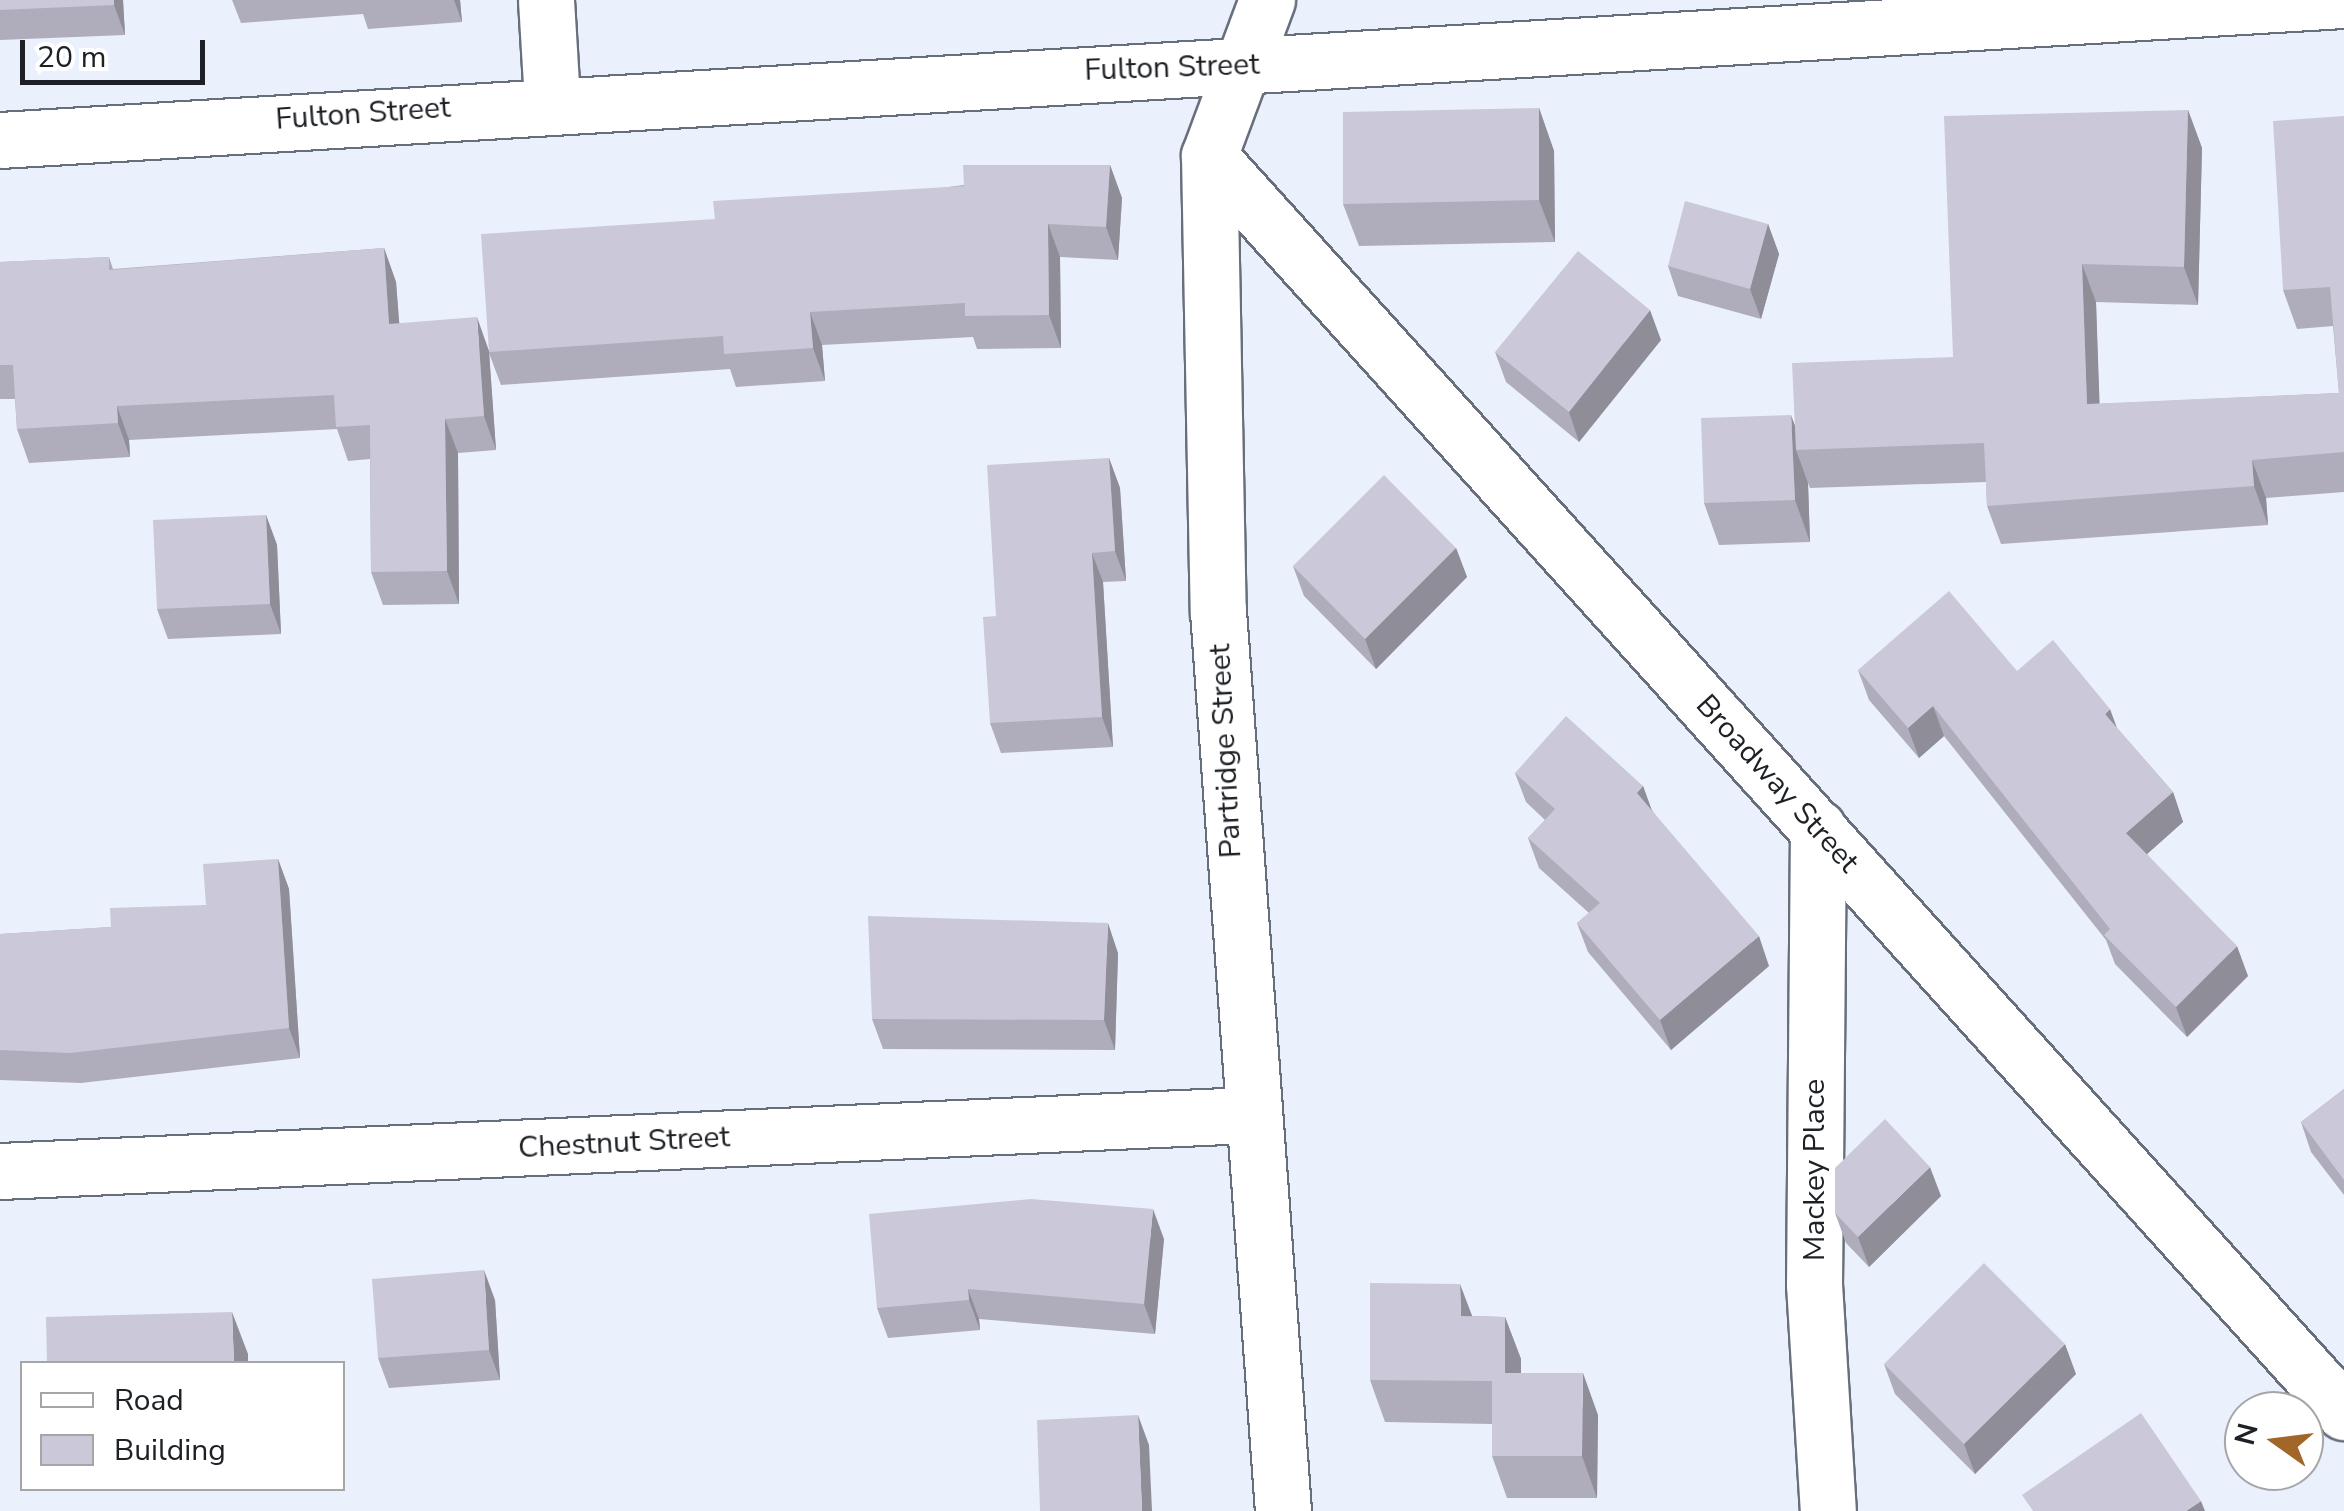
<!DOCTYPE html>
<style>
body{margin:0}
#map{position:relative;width:2344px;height:1511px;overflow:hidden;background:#eaf1fd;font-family:"Nunito Sans",sans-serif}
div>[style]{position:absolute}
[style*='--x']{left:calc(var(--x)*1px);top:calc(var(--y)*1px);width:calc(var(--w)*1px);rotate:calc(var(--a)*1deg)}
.roads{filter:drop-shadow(2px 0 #686f7c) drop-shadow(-2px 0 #686f7c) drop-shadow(0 2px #686f7c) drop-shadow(0 -2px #686f7c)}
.minor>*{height:55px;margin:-27.5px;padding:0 27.5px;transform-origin:27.5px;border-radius:27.5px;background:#fff}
.tertiary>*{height:55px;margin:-27.5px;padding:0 27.5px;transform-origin:27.5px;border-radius:27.5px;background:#fff}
.wall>*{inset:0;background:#afadbb}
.shaded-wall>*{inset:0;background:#8e8d98}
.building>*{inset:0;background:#cbc9d9}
span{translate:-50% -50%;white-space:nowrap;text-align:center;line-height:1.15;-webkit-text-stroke:8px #fff;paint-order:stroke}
.street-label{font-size:30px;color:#1d2025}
.legend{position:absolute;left:20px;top:1361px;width:325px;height:130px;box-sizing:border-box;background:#fff;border:2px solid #a5a6a8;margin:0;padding:12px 18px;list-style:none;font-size:30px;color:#1d2025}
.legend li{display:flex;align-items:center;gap:20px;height:50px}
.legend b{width:50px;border:2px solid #a5a6a8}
.north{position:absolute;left:2224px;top:1391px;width:100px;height:100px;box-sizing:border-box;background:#fff;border:2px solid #a5a6a8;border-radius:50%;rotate:284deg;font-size:28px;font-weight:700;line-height:40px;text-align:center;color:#1d2025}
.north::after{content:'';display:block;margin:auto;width:35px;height:45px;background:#a26629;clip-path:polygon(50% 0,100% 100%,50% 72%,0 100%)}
.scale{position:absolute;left:20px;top:40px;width:185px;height:45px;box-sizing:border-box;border:5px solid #1d2025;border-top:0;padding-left:12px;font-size:30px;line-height:35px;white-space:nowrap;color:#1d2025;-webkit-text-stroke:8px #fff;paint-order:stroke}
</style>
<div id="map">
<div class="roads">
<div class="minor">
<div style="--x:546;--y:0;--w:101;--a:86.6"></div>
<div style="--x:1267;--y:0;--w:166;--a:110.4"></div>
<div style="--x:1209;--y:156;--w:455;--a:88.9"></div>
<div style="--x:1218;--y:611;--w:902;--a:85.87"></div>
<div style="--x:0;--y:140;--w:2347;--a:-3.42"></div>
<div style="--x:1818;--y:828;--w:456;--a:90.5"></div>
<div style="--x:1814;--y:1284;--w:227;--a:86.5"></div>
<div style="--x:0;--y:1171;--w:1249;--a:-2.57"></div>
</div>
<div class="tertiary">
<div style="--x:1209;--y:156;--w:1693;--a:47.9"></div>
</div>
</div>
<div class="wall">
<div style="clip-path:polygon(0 0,123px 0,125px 35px,0 40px)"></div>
<div style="clip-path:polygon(232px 0,460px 0,462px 22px,368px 29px,363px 14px,241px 23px)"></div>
<div style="clip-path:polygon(1539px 108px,1554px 151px,1555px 242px,1359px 246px,1343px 204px)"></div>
<div style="clip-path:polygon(2188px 110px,2202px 148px,2198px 305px,2096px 302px,2099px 404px,2339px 393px,2333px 326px,2297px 329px,2283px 290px,2344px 116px,2344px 492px,2266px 498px,2268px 525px,2001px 544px,1987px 506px,1986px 482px,1810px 488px,1808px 483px,1810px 542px,1719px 545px,1704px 503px,1795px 424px,1953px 357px)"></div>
<div style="clip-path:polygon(1110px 165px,1122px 198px,1118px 260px,1060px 257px,1061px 348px,977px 349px,973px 337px,822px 345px,825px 381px,736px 387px,730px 369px,501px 385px,489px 353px,496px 450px,458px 453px,459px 604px,383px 605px,371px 572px,370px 459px,348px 461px,337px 429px,129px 440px,130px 457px,29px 463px,17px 429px,15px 399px,0 399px,0 262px,109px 257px,113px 269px,384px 248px,396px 282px,399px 323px,489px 350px,715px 219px)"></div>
<div style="clip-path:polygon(1768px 224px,1779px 254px,1761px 319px,1678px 296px,1668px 266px)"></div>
<div style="clip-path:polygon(1661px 340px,1579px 442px,1506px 382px,1495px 352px)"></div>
<div style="clip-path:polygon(1109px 458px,1120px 488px,1126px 581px,1103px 582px,1113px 747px,1001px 753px,990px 723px,996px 616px)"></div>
<div style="clip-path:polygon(266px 515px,277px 545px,281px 634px,168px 639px,157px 609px)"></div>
<div style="clip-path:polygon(1456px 548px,1467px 577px,1376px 669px,1304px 596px,1293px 566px)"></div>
<div style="clip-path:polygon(1858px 670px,2017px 671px,2117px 728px,2173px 792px,2183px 822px,2147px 854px,2248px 976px,2187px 1037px,2115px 964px,2106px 940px,1944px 736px,1919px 758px,1869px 700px)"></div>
<div style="clip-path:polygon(1515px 773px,1643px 786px,1651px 809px,1769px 966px,1671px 1050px,1588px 952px,1577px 923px,1589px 913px,1539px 868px,1528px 838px,1545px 820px,1526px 802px)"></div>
<div style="clip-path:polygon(278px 859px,289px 889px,300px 1058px,81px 1083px,0 1080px,0 934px,111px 927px,206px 905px)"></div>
<div style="clip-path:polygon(1118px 953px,1115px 1050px,883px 1049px,872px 1019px)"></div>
<div style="clip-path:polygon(2344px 1089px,2344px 1195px,2311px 1152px,2301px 1122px)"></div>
<div style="clip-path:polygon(1941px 1196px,1869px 1267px,1846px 1243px,1835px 1213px)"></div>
<div style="clip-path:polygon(1164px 1239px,1155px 1334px,979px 1319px,980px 1330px,888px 1338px,877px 1308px)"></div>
<div style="clip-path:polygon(495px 1300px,500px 1380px,389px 1388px,378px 1358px)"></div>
<div style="clip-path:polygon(1472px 1316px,1505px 1317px,1521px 1359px,1521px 1373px,1598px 1415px,1597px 1498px,1507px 1498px,1492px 1456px,1492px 1424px,1385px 1422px,1370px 1380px)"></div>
<div style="clip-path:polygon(1884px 1364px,2076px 1374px,1975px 1474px,1895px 1394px)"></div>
</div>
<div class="shaded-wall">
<div style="clip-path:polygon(114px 0,123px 0,125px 35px,114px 5px)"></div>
<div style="clip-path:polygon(454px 0,460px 0,462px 22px)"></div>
<div style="clip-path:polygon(1539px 108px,1554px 151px,1555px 242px,1539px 200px)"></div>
<div style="clip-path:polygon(2188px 110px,2202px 148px,2198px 305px,2184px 267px)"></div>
<div style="clip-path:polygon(1110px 165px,1122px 198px,1118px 260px,1106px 227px)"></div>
<div style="clip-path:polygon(1048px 224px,1060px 257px,1061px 348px,1049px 315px)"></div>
<div style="clip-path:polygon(1768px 224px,1779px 254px,1761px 319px,1750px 289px)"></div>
<div style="clip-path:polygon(384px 248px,396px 282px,402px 358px,389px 324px)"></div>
<div style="clip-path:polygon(2082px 264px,2096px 302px,2101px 443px,2087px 404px)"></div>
<div style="clip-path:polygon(1650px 310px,1661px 340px,1579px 442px,1569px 412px)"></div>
<div style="clip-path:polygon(810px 312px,822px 345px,825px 381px,813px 348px)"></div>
<div style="clip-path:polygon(477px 317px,489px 351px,496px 450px,484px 416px)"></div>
<div style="clip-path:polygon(117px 406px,129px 440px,130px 457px,118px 423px)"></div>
<div style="clip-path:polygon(1791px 415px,1804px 450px,1796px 450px,1808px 483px,1810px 542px,1795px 500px)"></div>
<div style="clip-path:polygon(445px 419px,458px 453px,459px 604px,447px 571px)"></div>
<div style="clip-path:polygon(1109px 458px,1120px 488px,1126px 581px,1115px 551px)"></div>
<div style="clip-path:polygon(2252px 460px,2266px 498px,2268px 525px,2254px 486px)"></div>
<div style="clip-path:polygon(266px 515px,277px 545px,281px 634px,270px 604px)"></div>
<div style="clip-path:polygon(1456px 548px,1467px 577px,1376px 669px,1365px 639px)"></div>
<div style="clip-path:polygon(1092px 553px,1103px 582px,1113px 747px,1102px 717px)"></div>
<div style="clip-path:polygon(1933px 706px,1944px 736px,1919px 758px,1908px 728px)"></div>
<div style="clip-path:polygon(2110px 709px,2121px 739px,2105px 714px)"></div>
<div style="clip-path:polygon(1643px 786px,1654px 816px,1637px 793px)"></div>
<div style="clip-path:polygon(2173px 792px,2183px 822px,2137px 863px,2126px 833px)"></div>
<div style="clip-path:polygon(278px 859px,289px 889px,300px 1058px,289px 1028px)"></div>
<div style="clip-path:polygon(1108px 923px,1118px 953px,1115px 1050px,1104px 1020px)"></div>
<div style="clip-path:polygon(1759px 936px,1769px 966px,1671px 1050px,1660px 1020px)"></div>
<div style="clip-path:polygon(2237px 946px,2248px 976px,2187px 1037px,2176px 1007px)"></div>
<div style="clip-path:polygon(1930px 1167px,1941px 1196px,1869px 1267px,1858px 1237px)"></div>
<div style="clip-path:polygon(1153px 1209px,1164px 1239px,1155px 1334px,1144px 1304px)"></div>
<div style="clip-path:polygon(484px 1270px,495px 1300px,500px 1380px,489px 1350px)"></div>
<div style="clip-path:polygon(1460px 1284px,1476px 1326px,1461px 1316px)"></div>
<div style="clip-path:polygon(968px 1289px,979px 1319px,980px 1330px,969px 1300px)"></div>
<div style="clip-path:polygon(232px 1312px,248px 1354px,248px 1364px,234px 1364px)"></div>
<div style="clip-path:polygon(1505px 1317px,1521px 1359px,1521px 1415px,1505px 1373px)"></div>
<div style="clip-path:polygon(2065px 1344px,2076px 1374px,1975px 1474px,1964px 1444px)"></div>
<div style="clip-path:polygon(1583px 1373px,1598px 1415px,1597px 1498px,1582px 1456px)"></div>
<div style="clip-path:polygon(1138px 1415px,1149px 1445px,1152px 1511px,1142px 1511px)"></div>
<div style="clip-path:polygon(2201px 1501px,2205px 1511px,2186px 1511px)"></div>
</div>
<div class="building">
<div style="clip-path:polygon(0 0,114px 0,114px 5px,0 10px)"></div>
<div style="clip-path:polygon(1539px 108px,1539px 200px,1343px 204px,1343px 112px)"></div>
<div style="clip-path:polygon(2188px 110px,2184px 267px,2082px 264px,2087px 404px,2339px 393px,2330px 287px,2283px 290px,2273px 121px,2344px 116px,2344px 452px,2252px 460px,2254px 486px,1987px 506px,1984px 443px,1796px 450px,1792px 363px,1953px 357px,1944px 116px)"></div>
<div style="clip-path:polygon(963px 165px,1110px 165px,1106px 227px,1048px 224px,1049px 315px,965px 316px,965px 303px,810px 312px,813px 348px,724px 354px,723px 336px,489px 352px,481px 234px,715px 219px,713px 201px,964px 186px)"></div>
<div style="clip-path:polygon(1685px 201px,1768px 224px,1750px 289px,1668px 266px)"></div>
<div style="clip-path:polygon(384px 248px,389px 324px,477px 317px,484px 416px,445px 419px,447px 571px,371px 572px,370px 425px,336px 427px,334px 395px,117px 406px,118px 423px,17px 429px,13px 365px,0 365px,0 262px,109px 257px,109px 270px)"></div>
<div style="clip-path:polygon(1578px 251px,1650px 310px,1569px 412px,1495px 352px)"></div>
<div style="clip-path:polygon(1791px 415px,1795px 500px,1704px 503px,1701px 418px)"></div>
<div style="clip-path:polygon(1109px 458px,1115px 551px,1092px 553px,1102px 717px,990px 723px,983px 617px,996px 616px,987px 465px)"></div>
<div style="clip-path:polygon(1384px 475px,1456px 548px,1365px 639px,1293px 566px)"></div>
<div style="clip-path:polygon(266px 515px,270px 604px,157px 609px,153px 520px)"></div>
<div style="clip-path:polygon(1949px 591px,2017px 671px,2053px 640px,2110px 709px,2105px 714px,2173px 792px,2126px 833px,2237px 946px,2176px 1007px,2104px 935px,2110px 929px,1933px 706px,1908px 728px,1858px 670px)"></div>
<div style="clip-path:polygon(1566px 716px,1643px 786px,1637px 793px,1759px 936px,1660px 1020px,1577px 923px,1600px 903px,1528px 838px,1555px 809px,1515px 773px)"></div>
<div style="clip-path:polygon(278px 859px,289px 1028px,70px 1053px,0 1050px,0 934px,111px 927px,110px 908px,206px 905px,203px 864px)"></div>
<div style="clip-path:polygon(868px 916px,1108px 923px,1104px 1020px,872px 1019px)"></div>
<div style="clip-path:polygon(2344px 1089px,2344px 1180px,2301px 1122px)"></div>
<div style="clip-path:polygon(1885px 1119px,1930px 1167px,1858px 1237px,1835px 1213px,1835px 1168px)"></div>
<div style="clip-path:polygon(1031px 1199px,1153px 1209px,1144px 1304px,968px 1289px,969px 1300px,877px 1308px,869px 1214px)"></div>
<div style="clip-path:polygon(1984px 1263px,2065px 1344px,1964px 1444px,1884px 1364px)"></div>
<div style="clip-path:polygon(484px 1270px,489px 1350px,378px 1358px,372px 1279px)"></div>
<div style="clip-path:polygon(1370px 1283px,1460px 1284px,1461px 1316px,1505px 1317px,1505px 1373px,1583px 1373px,1582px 1456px,1492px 1456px,1492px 1381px,1370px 1380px)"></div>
<div style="clip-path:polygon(232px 1312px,234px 1364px,47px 1364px,46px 1317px)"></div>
<div style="clip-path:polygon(2141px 1413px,2201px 1501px,2186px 1511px,2033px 1511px,2022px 1495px)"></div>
<div style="clip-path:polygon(1138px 1415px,1142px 1511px,1040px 1511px,1037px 1420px)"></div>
</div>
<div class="street-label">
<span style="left:1172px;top:68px;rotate:-2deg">Fulton Street</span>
<span style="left:363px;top:114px;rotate:-4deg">Fulton Street</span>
<span style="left:1226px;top:751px;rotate:-93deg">Partridge Street</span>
<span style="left:1777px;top:784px;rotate:48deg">Broadway Street</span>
<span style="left:624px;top:1143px;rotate:-3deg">Chestnut Street</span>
<span style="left:1815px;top:1170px;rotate:-90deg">Mackey Place</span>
</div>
<ul class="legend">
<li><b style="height:12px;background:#fff"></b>Road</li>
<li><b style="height:28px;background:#cbc9d9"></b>Building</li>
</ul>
<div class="north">N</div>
<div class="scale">20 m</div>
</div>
